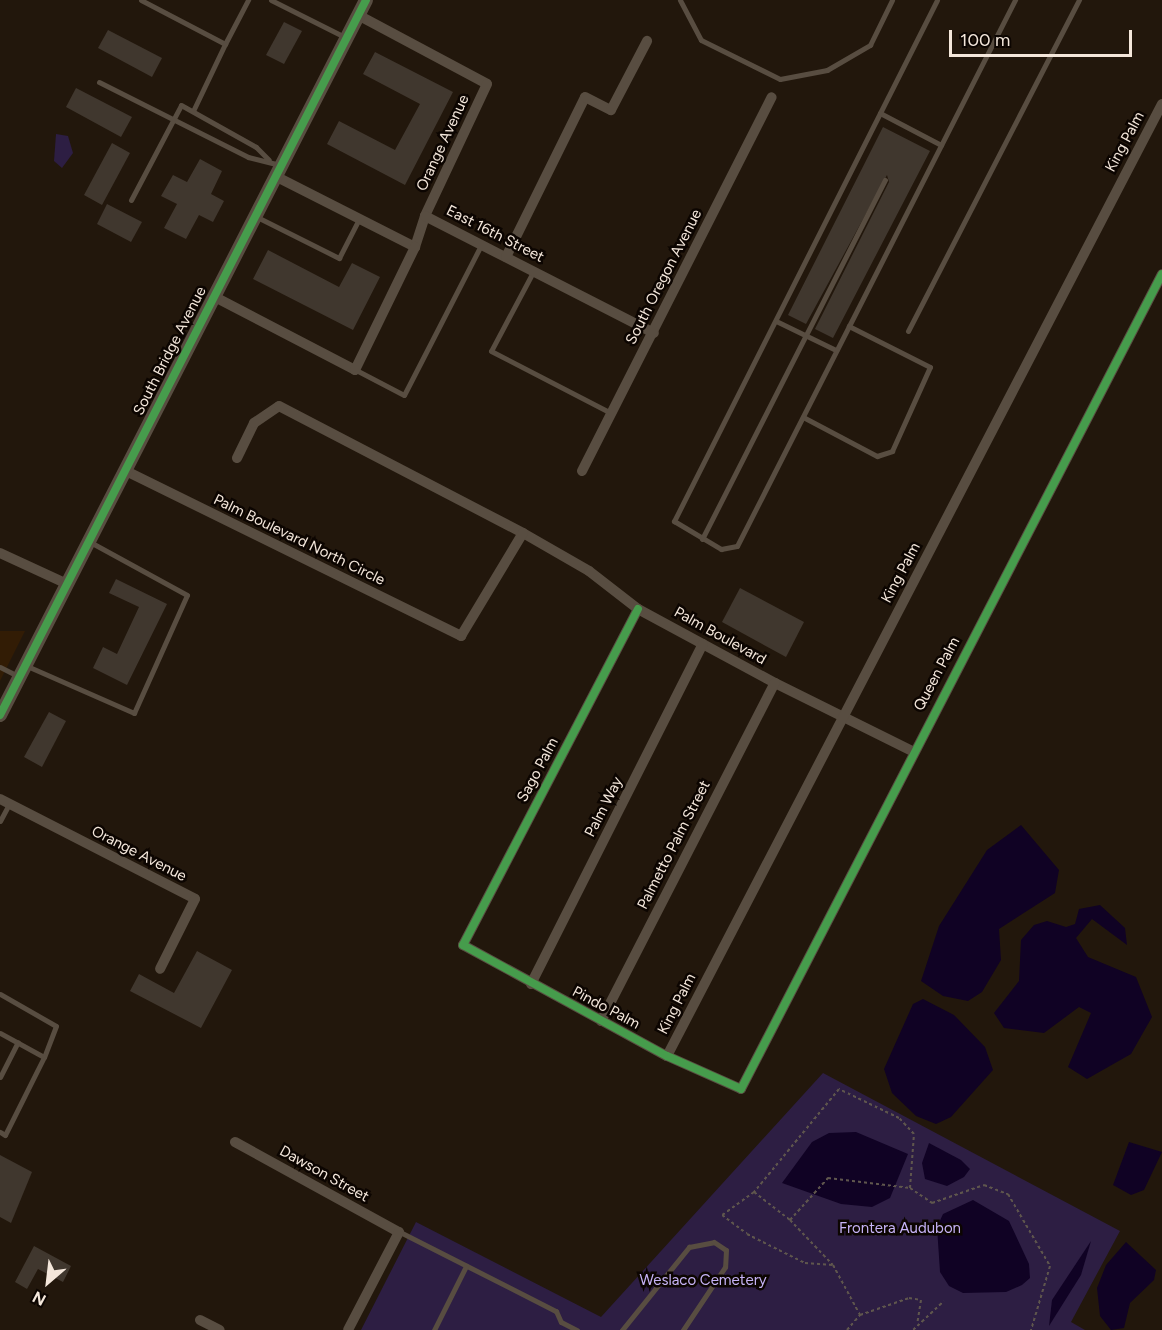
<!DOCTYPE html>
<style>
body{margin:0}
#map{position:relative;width:1162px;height:1330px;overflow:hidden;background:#22170c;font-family:Figtree,sans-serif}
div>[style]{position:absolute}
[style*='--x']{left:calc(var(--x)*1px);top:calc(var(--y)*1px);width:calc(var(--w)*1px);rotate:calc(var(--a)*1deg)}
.built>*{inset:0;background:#321c05}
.green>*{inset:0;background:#2d1e43}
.water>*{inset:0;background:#100224}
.building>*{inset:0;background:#40372e}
.path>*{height:2px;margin-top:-1px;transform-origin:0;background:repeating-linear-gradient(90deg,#5f564d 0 3px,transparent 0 6px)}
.service>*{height:5px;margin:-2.5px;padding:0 2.5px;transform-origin:2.5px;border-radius:2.5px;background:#584d41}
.minor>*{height:10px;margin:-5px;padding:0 5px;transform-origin:5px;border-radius:5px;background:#584d41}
.tertiary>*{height:14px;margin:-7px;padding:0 7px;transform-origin:7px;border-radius:7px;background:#584d41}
.cycleway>*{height:8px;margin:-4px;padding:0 4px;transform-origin:4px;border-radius:4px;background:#469c4c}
span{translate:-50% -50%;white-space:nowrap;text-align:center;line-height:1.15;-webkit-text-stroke:5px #0c0501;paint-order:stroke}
.street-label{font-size:15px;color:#f4e7db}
.park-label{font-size:15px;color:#c6b3f6}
.north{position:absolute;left:18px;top:1252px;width:60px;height:60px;-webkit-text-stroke:4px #0c0501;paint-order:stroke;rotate:208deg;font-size:16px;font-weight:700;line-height:24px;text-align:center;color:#f4e7db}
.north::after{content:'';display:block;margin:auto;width:21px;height:27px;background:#f4e7db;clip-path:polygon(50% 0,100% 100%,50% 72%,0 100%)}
.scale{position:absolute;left:949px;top:30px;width:183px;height:27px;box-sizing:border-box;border:3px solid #f4e7db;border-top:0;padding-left:8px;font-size:18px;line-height:21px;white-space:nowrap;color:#f4e7db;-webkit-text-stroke:4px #0c0501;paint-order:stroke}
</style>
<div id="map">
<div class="built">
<div style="clip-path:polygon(0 631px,25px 631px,0 681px)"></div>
</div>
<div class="green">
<div style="clip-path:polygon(56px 134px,68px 136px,73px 153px,62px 168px,54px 161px)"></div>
<div style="clip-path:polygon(823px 1073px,1120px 1231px,1071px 1322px,1085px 1330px,361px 1330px,416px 1222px,601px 1317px)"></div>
</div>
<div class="water">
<div style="clip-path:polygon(1021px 825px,1059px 870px,1055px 893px,999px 929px,1001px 960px,982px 992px,968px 1001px,943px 996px,921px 981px,939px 926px,987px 850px)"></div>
<div style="clip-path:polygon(1100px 905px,1125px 928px,1127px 945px,1092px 919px,1076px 938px,1088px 957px,1136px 977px,1152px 1017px,1131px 1054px,1087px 1079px,1068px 1067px,1091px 1013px,1079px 1007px,1044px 1033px,1004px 1028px,994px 1013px,1019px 981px,1021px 940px,1034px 925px,1047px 921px,1066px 927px,1075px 924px,1079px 909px)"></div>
<div style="clip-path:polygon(923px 999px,954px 1015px,985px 1047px,993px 1070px,951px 1117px,936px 1124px,916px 1116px,892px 1093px,884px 1069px,913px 1004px)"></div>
<div style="clip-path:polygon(856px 1132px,908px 1154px,890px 1198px,872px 1207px,841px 1204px,782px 1183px,812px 1142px,829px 1133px)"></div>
<div style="clip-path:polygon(1129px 1142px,1162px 1152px,1144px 1190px,1131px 1195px,1113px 1185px)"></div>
<div style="clip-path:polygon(929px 1143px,961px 1160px,970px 1169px,964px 1177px,947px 1186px,925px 1179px,922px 1163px)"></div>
<div style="clip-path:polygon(973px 1200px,1009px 1221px,1029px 1264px,1030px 1278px,1022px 1285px,1006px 1292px,963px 1293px,949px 1286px,940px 1272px,937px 1227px,943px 1214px)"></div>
<div style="clip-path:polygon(1091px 1241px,1081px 1275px,1049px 1326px,1052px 1300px)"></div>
<div style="clip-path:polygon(1126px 1242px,1156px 1270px,1154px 1280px,1130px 1303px,1124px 1328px,1111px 1330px,1100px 1316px,1097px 1288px,1106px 1265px)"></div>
</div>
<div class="building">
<div style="clip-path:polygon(284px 22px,302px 31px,284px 64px,266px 55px)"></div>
<div style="clip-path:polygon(108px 30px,162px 58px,152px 77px,98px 48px)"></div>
<div style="clip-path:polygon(375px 52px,453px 92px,405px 185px,327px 144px,339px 121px,395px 150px,420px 104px,363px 74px)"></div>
<div style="clip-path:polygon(76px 88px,132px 117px,121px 137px,66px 107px)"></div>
<div style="clip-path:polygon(883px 127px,930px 151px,833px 338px,815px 329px,889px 182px,887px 175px,806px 324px,788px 315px)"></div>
<div style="clip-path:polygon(112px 143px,130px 153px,102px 205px,84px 195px)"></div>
<div style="clip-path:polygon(200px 159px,222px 171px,211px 194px,224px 201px,213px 222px,199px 215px,186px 239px,164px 228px,177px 204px,161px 196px,173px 175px,187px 182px)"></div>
<div style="clip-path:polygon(107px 204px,142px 222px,131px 242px,97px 224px)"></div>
<div style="clip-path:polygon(268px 250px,339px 287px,352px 263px,380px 277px,353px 330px,253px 279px)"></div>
<div style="clip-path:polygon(116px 579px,167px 604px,127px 685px,93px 668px,103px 647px,117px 654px,139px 607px,109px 593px)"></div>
<div style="clip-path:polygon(740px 588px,804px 622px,786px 657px,722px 622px)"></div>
<div style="clip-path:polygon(49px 712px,66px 721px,42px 767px,24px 757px)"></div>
<div style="clip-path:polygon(197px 951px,232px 970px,201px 1028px,130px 991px,139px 974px,174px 993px)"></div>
<div style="clip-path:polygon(0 1155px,32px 1172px,11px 1223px,0 1217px)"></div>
<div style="clip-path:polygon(34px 1246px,71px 1266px,63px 1282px,38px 1269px,27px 1289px,15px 1282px)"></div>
</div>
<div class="path">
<div style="--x:910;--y:1188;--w:54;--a:-85.8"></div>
<div style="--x:914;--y:1134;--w:22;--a:-133"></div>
<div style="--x:899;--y:1118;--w:67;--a:-154.2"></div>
<div style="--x:839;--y:1089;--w:134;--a:129.5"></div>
<div style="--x:754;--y:1192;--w:46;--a:37.9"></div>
<div style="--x:790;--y:1220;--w:57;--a:-47.9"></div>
<div style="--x:828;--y:1178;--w:83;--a:7"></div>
<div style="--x:910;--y:1188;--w:27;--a:34"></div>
<div style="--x:932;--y:1203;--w:55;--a:-19.1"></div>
<div style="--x:984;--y:1185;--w:26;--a:21"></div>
<div style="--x:1008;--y:1194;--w:83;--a:59.7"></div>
<div style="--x:1050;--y:1266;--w:67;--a:106.5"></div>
<div style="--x:754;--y:1192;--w:39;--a:144"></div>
<div style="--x:722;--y:1215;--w:31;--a:37"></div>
<div style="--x:747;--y:1234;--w:65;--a:26.6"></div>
<div style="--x:805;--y:1263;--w:28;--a:4"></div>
<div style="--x:790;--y:1220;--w:62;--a:46.3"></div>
<div style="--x:833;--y:1265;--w:57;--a:61.6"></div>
<div style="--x:860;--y:1315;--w:52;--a:-19.1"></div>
<div style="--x:909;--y:1298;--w:12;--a:9"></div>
<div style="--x:921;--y:1300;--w:24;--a:99"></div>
<div style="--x:847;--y:1330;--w:20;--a:-49"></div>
<div style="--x:913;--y:1330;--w:42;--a:-43.1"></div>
</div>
<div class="service">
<div style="--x:141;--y:0;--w:95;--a:27.6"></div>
<div style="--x:225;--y:44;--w:50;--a:-62.4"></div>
<div style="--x:271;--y:0;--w:83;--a:26.6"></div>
<div style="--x:680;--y:0;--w:45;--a:62.3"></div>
<div style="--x:701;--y:40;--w:88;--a:26.3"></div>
<div style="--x:780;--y:79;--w:48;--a:-10.8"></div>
<div style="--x:827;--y:70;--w:50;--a:-30.2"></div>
<div style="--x:870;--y:45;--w:50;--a:-63.9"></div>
<div style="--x:937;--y:0;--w:584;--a:116.78"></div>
<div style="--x:674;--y:521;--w:55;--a:30.8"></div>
<div style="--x:721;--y:549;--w:16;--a:-11"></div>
<div style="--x:737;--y:546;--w:613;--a:-63.02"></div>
<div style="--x:99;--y:82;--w:167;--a:26.7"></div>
<div style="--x:248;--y:157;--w:33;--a:14"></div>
<div style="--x:193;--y:111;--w:74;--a:-64.5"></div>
<div style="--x:880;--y:113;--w:69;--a:27.7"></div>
<div style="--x:131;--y:200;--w:107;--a:-62.2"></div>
<div style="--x:181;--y:105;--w:86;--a:29.2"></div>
<div style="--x:256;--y:147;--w:18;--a:45"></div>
<div style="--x:257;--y:217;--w:92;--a:26.6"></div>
<div style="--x:339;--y:258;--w:44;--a:-62.9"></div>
<div style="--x:533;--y:272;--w:89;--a:118"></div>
<div style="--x:491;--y:351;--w:135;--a:27.3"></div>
<div style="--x:776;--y:321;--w:67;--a:25.8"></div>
<div style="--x:908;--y:331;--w:373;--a:-62.7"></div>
<div style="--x:356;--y:370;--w:54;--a:27.5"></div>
<div style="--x:404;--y:395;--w:169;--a:-62.8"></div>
<div style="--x:803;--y:417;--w:84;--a:27.8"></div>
<div style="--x:877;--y:456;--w:16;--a:-18"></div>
<div style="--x:892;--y:451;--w:92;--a:-65.7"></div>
<div style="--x:930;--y:367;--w:91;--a:-153.2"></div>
<div style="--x:702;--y:539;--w:403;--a:-63"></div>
<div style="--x:27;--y:666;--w:117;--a:23.7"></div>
<div style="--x:134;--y:713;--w:129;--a:-65.8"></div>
<div style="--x:187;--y:595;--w:111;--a:-151.3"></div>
<div style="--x:0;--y:667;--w:20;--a:27"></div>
<div style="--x:0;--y:821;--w:19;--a:-62"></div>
<div style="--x:0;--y:994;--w:64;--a:29.7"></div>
<div style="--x:56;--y:1026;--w:33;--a:111"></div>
<div style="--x:0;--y:1033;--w:50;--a:28.6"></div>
<div style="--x:44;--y:1057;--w:87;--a:116.6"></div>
<div style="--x:5;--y:1135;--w:6;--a:-149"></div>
<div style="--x:0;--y:1077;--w:39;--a:-63"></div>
<div style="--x:400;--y:1232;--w:175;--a:26.9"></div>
<div style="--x:556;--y:1311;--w:12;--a:66"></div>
<div style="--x:561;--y:1322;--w:18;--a:27"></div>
<div style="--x:434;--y:1330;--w:72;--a:-63.4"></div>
<div style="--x:622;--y:1330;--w:107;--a:-51.1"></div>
<div style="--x:689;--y:1247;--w:25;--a:-11"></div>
<div style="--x:714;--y:1242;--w:14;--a:34"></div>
<div style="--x:726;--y:1250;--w:17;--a:93"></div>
<div style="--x:725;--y:1267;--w:76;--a:123.7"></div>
</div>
<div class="minor">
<div style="--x:358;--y:15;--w:146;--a:28.1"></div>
<div style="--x:487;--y:84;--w:146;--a:115.2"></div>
<div style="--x:277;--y:177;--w:155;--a:26.9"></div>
<div style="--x:415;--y:247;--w:33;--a:-72"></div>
<div style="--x:425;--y:216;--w:257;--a:27.1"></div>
<div style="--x:506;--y:257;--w:178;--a:-63.7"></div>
<div style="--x:585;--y:97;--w:29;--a:27"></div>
<div style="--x:611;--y:110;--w:78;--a:-62.4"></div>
<div style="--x:213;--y:296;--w:160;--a:27.5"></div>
<div style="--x:355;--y:370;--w:137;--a:-64"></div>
<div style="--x:237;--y:458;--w:39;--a:-64"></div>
<div style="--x:254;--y:423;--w:30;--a:-34"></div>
<div style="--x:279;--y:406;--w:275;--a:27.5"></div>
<div style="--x:523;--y:533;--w:76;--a:29.9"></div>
<div style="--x:589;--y:571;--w:62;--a:37.8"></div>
<div style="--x:638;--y:609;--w:156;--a:28.4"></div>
<div style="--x:775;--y:683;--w:153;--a:26.4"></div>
<div style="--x:124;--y:470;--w:376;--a:26.2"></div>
<div style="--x:461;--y:636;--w:120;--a:-59"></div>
<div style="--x:582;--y:471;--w:419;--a:-63.1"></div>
<div style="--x:0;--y:553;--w:74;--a:24.8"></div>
<div style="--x:638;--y:609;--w:379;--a:117.5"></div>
<div style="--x:463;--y:945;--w:232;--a:28.6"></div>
<div style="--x:667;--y:1056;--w:81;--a:24"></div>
<div style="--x:741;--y:1089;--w:917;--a:-62.68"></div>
<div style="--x:0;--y:799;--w:219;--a:27.1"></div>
<div style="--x:195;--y:899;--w:78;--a:116.6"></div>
<div style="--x:531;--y:984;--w:381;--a:-63.2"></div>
<div style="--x:601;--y:1021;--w:380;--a:-62.8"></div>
<div style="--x:667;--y:1056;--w:1073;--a:-62.53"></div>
<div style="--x:235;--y:1142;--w:187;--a:28.8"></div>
<div style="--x:399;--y:1232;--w:110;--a:117.5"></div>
<div style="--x:200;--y:1320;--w:22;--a:27"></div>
</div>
<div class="tertiary">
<div style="--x:0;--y:715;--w:803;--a:-62.89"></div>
</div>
<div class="cycleway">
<div style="--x:638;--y:609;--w:379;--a:117.5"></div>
<div style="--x:463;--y:945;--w:232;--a:28.6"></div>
<div style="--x:667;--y:1056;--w:81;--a:24"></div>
<div style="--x:741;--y:1089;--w:917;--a:-62.68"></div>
<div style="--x:0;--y:715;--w:803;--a:-62.89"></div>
</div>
<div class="street-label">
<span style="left:1125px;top:142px;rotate:-62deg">King Palm</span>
<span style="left:443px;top:143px;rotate:-65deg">Orange Avenue</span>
<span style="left:495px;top:234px;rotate:27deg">East 16th Street</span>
<span style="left:664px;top:277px;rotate:-63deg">South Oregon Avenue</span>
<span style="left:170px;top:351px;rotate:-63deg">South Bridge Avenue</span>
<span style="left:299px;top:540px;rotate:26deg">Palm Boulevard North Circle</span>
<span style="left:901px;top:573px;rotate:-62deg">King Palm</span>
<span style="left:720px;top:636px;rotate:29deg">Palm Boulevard</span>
<span style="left:937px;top:674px;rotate:-62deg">Queen Palm</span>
<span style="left:538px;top:770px;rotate:-62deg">Sago Palm</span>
<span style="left:604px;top:807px;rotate:-63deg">Palm Way</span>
<span style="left:674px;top:845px;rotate:-63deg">Palmetto Palm Street</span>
<span style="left:139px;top:854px;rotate:27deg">Orange Avenue</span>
<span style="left:677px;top:1004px;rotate:-63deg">King Palm</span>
<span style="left:606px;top:1008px;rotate:28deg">Pindo Palm</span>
<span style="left:324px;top:1174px;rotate:29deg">Dawson Street</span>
</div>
<div class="park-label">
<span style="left:900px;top:1229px">Frontera Audubon</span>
<span style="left:703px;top:1281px">Weslaco Cemetery</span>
</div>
<div class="north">N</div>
<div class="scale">100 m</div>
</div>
